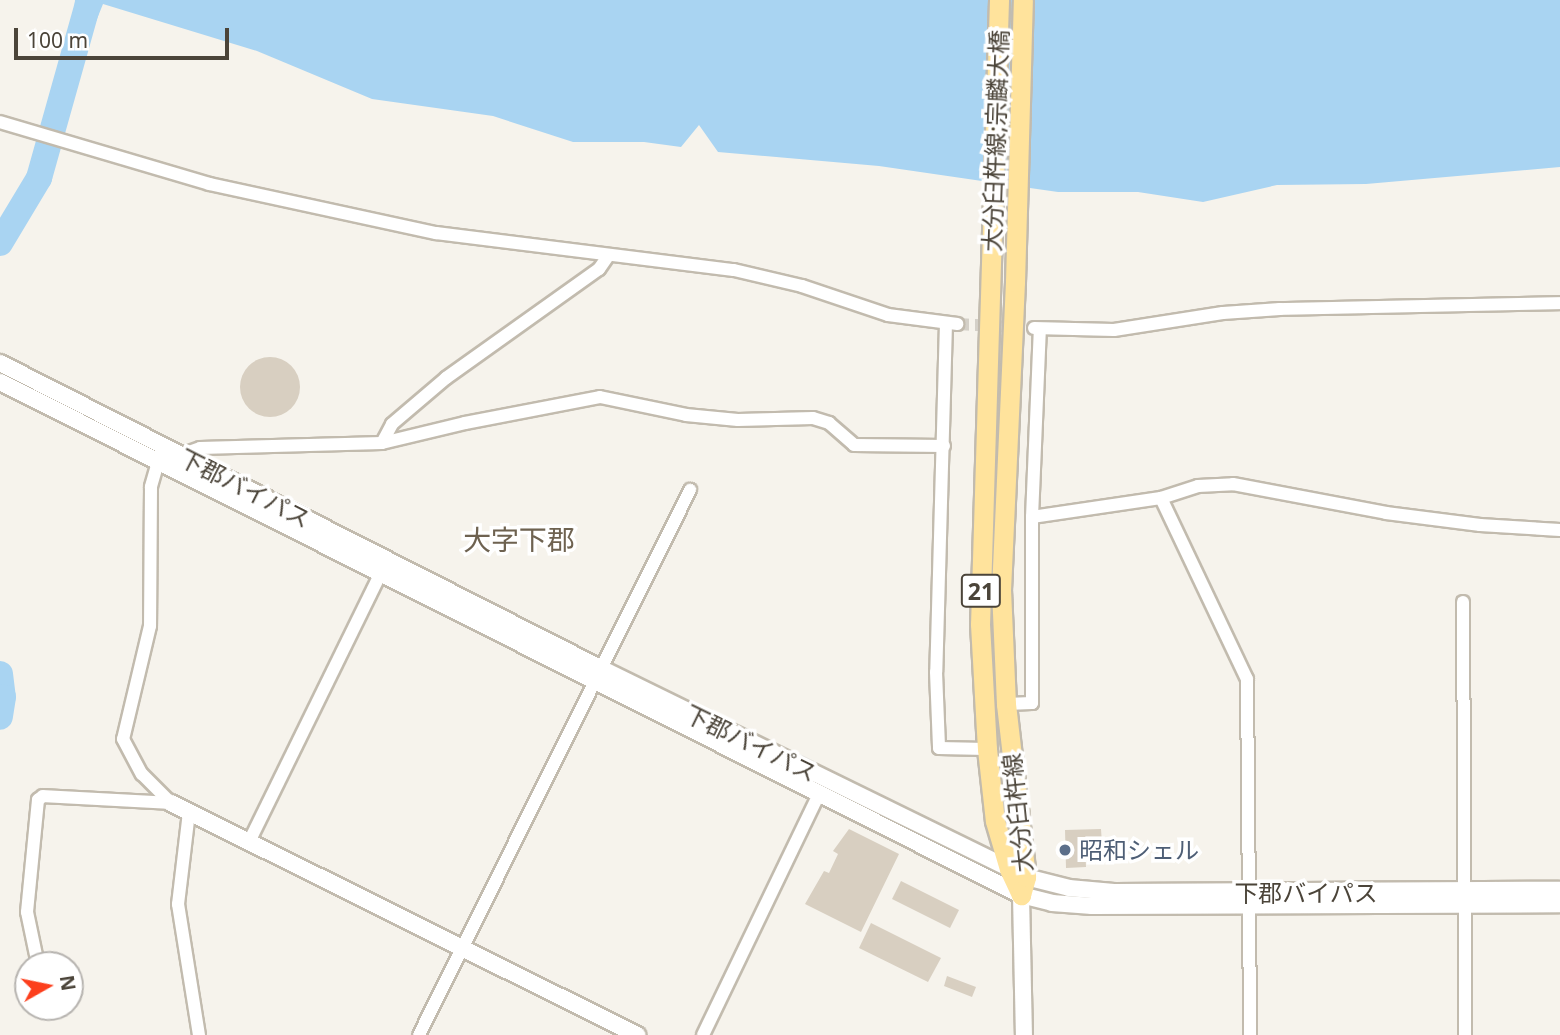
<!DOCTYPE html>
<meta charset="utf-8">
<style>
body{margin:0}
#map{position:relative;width:1560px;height:1035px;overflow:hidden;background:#f6f3ec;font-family:"Noto Sans","Noto Sans JP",sans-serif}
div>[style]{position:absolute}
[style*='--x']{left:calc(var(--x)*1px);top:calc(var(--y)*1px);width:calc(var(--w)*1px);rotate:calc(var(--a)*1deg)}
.water>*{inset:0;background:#a9d4f2}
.river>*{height:26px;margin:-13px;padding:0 13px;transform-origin:13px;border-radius:13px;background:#a9d4f2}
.building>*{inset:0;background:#d8cfc1}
.round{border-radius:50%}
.minor-tunnel>*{height:12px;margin-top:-6px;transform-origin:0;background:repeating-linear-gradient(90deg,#d4d0c8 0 12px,transparent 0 18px)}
.roads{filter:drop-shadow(2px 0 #c2bbae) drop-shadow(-2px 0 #c2bbae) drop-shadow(0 2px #c2bbae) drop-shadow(0 -2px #c2bbae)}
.minor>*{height:12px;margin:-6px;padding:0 6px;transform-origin:6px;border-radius:6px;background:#fff}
.tertiary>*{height:16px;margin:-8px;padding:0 8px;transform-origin:8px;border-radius:8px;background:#fff}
.primary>*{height:19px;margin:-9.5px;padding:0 9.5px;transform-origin:9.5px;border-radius:9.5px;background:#ffe39c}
.dots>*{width:19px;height:19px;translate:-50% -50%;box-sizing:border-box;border:4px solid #fff;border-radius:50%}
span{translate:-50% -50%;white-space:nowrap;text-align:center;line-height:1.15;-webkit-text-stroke:7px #fff;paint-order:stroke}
.shield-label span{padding:2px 5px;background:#fff;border:2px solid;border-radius:5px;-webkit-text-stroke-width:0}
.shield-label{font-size:23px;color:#4b4439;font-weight:700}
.street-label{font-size:24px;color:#4b4439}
.service-label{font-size:24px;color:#4e5e75}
.left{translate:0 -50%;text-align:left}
.quarter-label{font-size:28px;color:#6e6250}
.north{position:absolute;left:14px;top:951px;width:70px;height:70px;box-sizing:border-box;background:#fff;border:2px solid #b7b4b0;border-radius:50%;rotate:81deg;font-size:19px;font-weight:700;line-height:28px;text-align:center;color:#4b4439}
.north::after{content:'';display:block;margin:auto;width:24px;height:32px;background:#fc3f1d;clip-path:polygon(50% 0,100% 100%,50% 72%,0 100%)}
.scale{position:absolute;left:14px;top:28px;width:215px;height:32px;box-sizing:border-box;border:4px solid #4b4439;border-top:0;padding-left:9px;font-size:21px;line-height:24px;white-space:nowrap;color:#4b4439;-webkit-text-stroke:5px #fff;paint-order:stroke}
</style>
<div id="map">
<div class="water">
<div style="clip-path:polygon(75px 0,1560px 0,1560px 167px,1366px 184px,1277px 185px,1203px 202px,1138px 192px,1058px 192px,879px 166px,718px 152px,699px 125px,681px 147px,644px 142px,573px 142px,493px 116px,372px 99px,257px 51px,103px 4px,69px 88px,59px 86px,71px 45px)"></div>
</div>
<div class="river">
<div style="--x:0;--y:243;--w:76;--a:-59"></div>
<div style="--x:39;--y:178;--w:185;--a:-74.3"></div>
<div style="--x:0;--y:674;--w:23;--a:83"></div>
<div style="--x:3;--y:697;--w:20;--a:99"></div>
</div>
<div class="building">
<div class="round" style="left:240px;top:357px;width:60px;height:60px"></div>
<div style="clip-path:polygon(849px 829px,899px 854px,861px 932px,805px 904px,824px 871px,829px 873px,838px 854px,833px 851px)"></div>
<div style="clip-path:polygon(1101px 829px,1102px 844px,1085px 844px,1086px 867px,1066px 868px,1065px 830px)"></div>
<div style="clip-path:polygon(901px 881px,959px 910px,950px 928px,892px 899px)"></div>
<div style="clip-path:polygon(871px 923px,941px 958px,928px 982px,859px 948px)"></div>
<div style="clip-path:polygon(947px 976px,976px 987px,972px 997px,944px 986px)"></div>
</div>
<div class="minor-tunnel">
<div style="--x:957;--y:324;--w:77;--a:3"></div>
</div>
<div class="roads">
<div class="minor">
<div style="--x:0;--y:122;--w:218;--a:16.5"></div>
<div style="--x:209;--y:184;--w:232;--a:12.2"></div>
<div style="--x:436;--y:233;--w:300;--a:7.1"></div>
<div style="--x:734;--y:270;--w:70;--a:13.2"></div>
<div style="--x:802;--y:286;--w:91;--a:18.6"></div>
<div style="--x:888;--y:315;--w:70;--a:7.4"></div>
<div style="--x:946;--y:323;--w:349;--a:91.6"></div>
<div style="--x:936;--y:672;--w:76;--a:87.7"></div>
<div style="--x:939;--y:748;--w:48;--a:1.2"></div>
<div style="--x:1034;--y:328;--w:80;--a:1.4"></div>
<div style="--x:1114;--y:330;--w:110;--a:-8.9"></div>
<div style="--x:1223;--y:313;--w:57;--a:-4"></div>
<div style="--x:1280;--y:309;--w:280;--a:-1.2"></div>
<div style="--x:382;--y:443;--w:21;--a:-62"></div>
<div style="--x:392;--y:424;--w:71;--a:-40.4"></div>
<div style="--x:446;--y:378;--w:188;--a:-35.5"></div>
<div style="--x:599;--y:269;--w:16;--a:-55"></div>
<div style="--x:181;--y:455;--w:20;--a:-20"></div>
<div style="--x:200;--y:448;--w:182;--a:-1.6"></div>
<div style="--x:382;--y:443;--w:85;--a:-13.5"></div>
<div style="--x:465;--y:423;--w:137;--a:-10.9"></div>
<div style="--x:600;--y:397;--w:88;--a:11.8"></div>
<div style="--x:686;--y:415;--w:52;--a:5.5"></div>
<div style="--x:738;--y:420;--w:75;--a:-1.5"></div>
<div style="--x:813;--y:418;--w:17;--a:17"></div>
<div style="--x:829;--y:423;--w:33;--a:41"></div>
<div style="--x:854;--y:445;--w:90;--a:0.6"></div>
<div style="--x:158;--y:462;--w:26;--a:106"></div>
<div style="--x:151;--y:487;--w:139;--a:90.4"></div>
<div style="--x:150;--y:626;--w:116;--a:103.4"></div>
<div style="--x:123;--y:739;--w:40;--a:62"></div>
<div style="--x:142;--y:774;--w:41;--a:45"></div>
<div style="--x:1161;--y:498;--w:200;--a:64.6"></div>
<div style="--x:1247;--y:679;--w:356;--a:89.5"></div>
<div style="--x:1032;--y:517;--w:130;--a:-8.4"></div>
<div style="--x:1161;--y:498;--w:39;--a:-18"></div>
<div style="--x:1198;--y:486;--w:35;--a:-3"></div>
<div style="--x:1233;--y:484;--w:156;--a:10.7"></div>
<div style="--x:1386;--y:513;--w:95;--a:7.3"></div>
<div style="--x:1480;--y:525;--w:80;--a:3.6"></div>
<div style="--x:1463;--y:602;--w:433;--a:89.7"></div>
<div style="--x:1006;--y:704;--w:26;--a:-2"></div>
<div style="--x:1032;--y:703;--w:186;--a:-90"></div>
<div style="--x:1032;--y:517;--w:188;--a:-87.6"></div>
<div style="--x:189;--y:812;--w:93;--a:96.8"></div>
<div style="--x:178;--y:904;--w:133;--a:80.9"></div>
<div style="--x:249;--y:842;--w:306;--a:-63.9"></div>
<div style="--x:36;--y:955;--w:44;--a:-101.8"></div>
<div style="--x:27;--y:912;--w:113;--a:-84.4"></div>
<div style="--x:38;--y:800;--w:6;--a:-39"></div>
<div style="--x:43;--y:796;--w:128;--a:3.1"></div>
<div style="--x:419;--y:1035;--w:609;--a:-63.56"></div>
<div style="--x:703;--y:1035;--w:267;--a:-64.3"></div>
</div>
<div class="tertiary">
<div style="--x:0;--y:363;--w:675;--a:26.94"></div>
<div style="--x:602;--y:669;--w:472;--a:26.1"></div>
<div style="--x:1026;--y:877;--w:44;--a:14.3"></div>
<div style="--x:1069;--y:888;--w:45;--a:5.1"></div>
<div style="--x:1114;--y:892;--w:446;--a:-0.3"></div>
<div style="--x:0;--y:382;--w:1143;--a:26.68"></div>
<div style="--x:1021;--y:895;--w:32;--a:14"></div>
<div style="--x:1052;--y:903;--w:40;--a:4.3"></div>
<div style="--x:1092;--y:906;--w:468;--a:-0.2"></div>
<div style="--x:171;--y:803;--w:521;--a:26.47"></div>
<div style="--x:1021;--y:895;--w:140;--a:88.8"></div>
</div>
<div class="primary">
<div style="--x:999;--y:0;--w:624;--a:91.74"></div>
<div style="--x:980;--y:624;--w:125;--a:86.8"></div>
<div style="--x:987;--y:749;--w:72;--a:83.7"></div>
<div style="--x:995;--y:821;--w:50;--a:73.7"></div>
<div style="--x:1009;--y:869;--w:29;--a:65"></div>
<div style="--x:1021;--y:895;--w:19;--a:-74"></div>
<div style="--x:1026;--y:877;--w:174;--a:-96.6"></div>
<div style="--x:1006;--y:704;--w:114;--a:-92.5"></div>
<div style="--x:1001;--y:590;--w:308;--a:-87.4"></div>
<div style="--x:1015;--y:282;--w:282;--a:-88.4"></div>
</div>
</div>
<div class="dots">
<div style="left:1065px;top:850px;background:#5c6f8a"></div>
</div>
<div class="shield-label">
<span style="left:981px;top:591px">21</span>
</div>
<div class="street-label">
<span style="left:995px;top:141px;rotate:-88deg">大分臼杵線;宗麟大橋</span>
<span style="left:245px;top:488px;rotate:27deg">下郡バイパス</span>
<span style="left:751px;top:743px;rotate:26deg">下郡バイパス</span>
<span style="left:1017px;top:813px;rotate:-96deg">大分臼杵線</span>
<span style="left:1306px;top:893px">下郡バイパス</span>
</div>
<div class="service-label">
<span class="left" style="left:1079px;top:850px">昭和シェル</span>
</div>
<div class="quarter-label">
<span style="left:519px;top:539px">大字下郡</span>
</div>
<div class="north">N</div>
<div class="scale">100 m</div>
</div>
